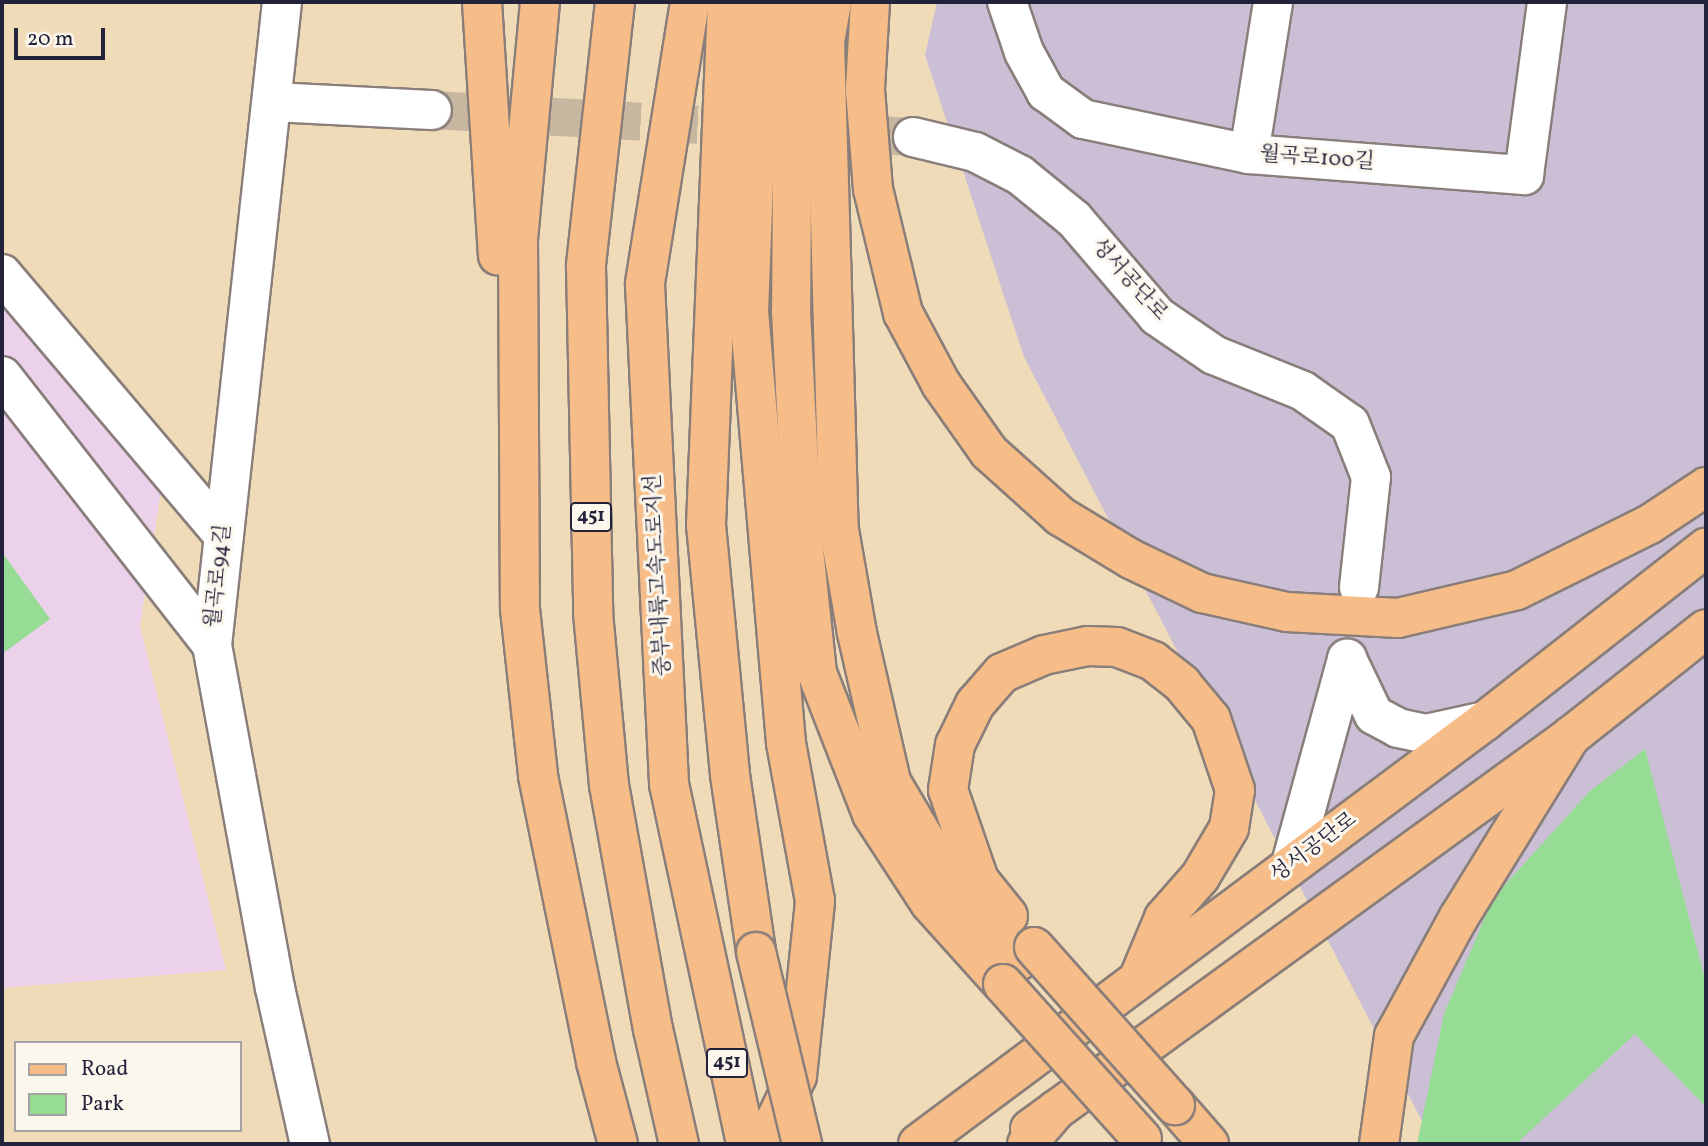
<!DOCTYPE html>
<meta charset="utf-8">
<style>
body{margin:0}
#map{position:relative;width:1708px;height:1146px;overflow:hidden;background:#f0dbb9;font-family:Vollkorn,"Noto Serif KR",serif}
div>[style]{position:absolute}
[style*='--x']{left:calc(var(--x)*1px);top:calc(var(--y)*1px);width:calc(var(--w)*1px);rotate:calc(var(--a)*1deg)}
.built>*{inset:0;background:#ecd1ea}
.industrial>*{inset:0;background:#cbbfd5}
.green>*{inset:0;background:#97dc95}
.minor-tunnel>*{height:38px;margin-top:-19px;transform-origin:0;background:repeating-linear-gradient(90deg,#c7b6a0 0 38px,transparent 0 57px)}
.roads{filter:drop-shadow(2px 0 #897e7a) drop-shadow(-2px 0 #897e7a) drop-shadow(0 2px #897e7a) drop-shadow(0 -2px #897e7a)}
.minor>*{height:38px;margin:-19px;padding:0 19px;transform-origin:19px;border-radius:19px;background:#fff}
.major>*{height:38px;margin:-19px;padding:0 19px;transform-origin:19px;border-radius:19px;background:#f7bd88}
.highway>*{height:38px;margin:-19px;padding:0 19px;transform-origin:19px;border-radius:19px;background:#f7bd88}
.bridges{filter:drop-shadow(2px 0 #897e7a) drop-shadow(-2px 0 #897e7a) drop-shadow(0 2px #897e7a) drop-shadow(0 -2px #897e7a)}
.highway-bridge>*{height:38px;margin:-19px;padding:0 19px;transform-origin:19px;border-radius:19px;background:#f7bd88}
span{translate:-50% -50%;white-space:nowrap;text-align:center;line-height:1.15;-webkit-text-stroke:6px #fbf7ec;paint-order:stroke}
.shield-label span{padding:2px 5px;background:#fbf7ec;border:2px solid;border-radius:5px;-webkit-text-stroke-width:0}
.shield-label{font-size:19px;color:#22223b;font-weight:700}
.street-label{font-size:21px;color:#22223b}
.frame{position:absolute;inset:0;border:4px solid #22223b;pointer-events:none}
.legend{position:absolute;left:14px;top:1041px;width:228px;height:91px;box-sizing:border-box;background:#fbf7ec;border:2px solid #a4a2a5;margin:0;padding:9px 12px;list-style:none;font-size:21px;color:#22223b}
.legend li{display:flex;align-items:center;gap:14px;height:35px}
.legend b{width:35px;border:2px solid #a4a2a5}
.scale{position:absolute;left:14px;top:28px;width:91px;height:32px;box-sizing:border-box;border:4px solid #22223b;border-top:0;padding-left:9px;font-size:21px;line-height:24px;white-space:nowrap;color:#22223b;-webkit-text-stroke:5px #fbf7ec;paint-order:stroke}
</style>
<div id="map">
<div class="built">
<div style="clip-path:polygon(2px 258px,166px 459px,140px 626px,226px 970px,2px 988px)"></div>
</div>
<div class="industrial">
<div style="clip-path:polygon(937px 2px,1706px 2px,1706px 1144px,1434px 1144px,1024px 357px,925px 55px)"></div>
</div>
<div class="green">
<div style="clip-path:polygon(2px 552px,50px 619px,2px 654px)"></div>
<div style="clip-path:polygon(1645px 749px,1706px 983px,1706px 1107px,1635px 1034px,1516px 1144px,1417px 1144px,1444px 1014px,1493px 898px,1590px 791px)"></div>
</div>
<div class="minor-tunnel">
<div style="--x:432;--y:110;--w:482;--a:3.2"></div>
</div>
<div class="roads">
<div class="minor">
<div style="--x:282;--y:2;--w:647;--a:96.21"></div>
<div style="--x:212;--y:645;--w:349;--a:79.6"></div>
<div style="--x:275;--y:988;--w:160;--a:77.4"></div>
<div style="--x:1007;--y:2;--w:53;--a:71.2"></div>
<div style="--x:1024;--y:52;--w:46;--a:61.2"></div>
<div style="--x:1046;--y:92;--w:46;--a:36.1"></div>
<div style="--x:1083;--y:119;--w:170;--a:11.9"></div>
<div style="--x:1249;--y:154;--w:276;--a:4.4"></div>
<div style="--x:1524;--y:175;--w:175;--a:-82.4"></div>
<div style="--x:272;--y:102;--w:160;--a:2.9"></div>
<div style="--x:913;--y:137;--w:64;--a:13.6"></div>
<div style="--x:975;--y:152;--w:51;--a:27.1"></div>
<div style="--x:1020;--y:175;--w:70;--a:39.2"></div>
<div style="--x:1074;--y:219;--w:128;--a:49.4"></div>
<div style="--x:1157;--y:316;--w:69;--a:34.4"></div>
<div style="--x:1214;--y:355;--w:96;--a:22"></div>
<div style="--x:1303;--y:391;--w:57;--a:35.1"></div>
<div style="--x:1350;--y:424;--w:57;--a:68.4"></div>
<div style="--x:1371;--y:477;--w:111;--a:96.2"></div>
<div style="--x:1249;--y:154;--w:154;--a:-81"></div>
<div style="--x:2;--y:274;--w:343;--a:49.7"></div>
<div style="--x:2;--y:376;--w:341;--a:52"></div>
<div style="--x:1347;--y:659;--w:62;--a:64.3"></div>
<div style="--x:1374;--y:715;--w:27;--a:28"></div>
<div style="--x:1398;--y:728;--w:29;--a:12"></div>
<div style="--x:1426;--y:734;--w:60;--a:-12.4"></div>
<div style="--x:1291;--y:864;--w:213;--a:-74.7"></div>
</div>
<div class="major">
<div style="--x:1030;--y:1129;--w:669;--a:-36"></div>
<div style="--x:1571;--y:736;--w:172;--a:-38.4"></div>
<div style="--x:918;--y:1144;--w:707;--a:-36.72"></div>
<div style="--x:1485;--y:721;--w:281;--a:-38.1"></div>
</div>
<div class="highway">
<div style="--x:482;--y:2;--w:254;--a:86.4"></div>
<div style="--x:540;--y:2;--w:237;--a:95.3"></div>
<div style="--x:518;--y:238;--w:371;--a:89.7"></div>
<div style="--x:520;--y:609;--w:168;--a:83.8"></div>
<div style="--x:538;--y:776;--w:292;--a:78.5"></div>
<div style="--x:596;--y:1062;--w:85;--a:75"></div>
<div style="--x:615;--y:2;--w:266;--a:96.3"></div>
<div style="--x:586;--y:266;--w:347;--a:88.8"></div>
<div style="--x:593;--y:613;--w:173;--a:84.7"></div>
<div style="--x:609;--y:785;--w:248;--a:79.8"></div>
<div style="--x:653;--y:1029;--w:118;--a:77.3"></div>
<div style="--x:690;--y:2;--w:286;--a:99.1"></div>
<div style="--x:645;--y:284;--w:501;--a:87.25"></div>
<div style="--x:669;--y:784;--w:368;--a:77.9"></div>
<div style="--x:727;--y:2;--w:523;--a:92.3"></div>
<div style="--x:706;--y:525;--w:251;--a:84.5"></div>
<div style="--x:730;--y:775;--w:179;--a:81.6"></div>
<div style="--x:799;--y:2;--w:36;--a:100"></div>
<div style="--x:793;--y:37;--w:275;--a:90.4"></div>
<div style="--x:791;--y:312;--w:228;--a:87"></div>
<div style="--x:803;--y:540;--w:134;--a:84"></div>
<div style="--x:817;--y:673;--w:151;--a:68.7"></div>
<div style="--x:872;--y:814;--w:106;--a:56.9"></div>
<div style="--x:930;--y:903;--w:109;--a:48"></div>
<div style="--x:832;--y:2;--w:39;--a:100"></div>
<div style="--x:825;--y:40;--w:490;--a:88.4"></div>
<div style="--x:839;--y:530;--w:105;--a:80.1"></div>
<div style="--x:857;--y:633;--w:153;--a:77.1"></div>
<div style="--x:891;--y:782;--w:128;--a:59.4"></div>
<div style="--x:956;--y:892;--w:93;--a:48.1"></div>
<div style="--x:870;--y:2;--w:88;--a:93.3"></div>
<div style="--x:865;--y:90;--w:99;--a:85.4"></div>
<div style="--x:873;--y:189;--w:128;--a:76.4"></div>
<div style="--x:903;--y:313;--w:81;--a:61.8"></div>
<div style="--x:941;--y:384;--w:83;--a:54.8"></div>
<div style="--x:989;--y:452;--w:96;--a:42"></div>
<div style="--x:1060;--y:516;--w:83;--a:31.2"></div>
<div style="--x:1131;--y:559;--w:79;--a:25.6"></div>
<div style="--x:1202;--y:593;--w:87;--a:12.6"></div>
<div style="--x:1287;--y:612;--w:111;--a:3.1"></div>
<div style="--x:1398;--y:618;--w:122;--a:-13.2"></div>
<div style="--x:1517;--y:590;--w:148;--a:-26.4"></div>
<div style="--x:1650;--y:524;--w:67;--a:-33.5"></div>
<div style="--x:1008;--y:916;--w:46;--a:-128.9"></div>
<div style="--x:979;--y:880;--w:95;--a:-109"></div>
<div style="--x:948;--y:790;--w:46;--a:-81.2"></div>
<div style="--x:955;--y:745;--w:46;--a:-64"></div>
<div style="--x:975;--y:704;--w:41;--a:-48.9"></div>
<div style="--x:1002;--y:673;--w:46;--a:-23.2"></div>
<div style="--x:1044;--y:655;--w:45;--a:-11.6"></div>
<div style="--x:1088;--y:646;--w:29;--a:2"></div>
<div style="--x:1117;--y:647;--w:39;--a:21"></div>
<div style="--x:1153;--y:661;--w:37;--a:38"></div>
<div style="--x:1182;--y:684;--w:45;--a:50.4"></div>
<div style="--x:1211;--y:719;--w:75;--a:71.3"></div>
<div style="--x:1235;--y:790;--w:38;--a:99"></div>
<div style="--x:1229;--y:828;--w:57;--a:120.6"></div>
<div style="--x:1200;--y:877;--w:55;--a:131.3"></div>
<div style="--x:1164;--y:918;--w:67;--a:112.8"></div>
<div style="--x:1175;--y:1105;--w:52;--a:48.9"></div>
<div style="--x:756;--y:1144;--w:30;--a:-50"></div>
<div style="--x:775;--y:1121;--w:50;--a:-63.9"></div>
<div style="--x:797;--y:1076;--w:176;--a:-84.1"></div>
<div style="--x:815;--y:901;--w:161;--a:-100.4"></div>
<div style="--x:786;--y:743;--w:433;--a:-94.9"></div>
<div style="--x:749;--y:312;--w:285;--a:-87.8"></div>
<div style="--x:760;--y:27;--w:26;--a:-77"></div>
<div style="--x:1027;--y:1144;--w:45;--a:-49.5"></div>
<div style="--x:1379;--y:1144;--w:109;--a:-82.1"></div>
<div style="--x:1394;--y:1036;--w:136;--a:-61.4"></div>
<div style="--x:1459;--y:917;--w:213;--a:-58.3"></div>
</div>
</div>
<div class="bridges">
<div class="highway-bridge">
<div style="--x:1034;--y:947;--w:212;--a:48.3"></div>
<div style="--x:756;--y:952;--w:197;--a:76.5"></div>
<div style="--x:1003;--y:984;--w:208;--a:48.1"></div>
</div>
</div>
<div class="shield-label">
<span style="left:591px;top:517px">451</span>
<span style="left:727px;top:1063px">451</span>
</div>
<div class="street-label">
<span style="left:1317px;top:159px;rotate:4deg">월곡로100길</span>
<span style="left:1129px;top:280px;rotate:48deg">성서공단로</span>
<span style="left:659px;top:575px;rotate:-93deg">중부내륙고속도로지선</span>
<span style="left:219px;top:576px;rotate:-84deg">월곡로94길</span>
<span style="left:1314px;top:848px;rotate:-37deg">성서공단로</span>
</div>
<div class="frame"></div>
<ul class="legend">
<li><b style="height:9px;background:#f7bd88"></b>Road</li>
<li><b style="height:19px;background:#97dc95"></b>Park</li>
</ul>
<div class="scale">20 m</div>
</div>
